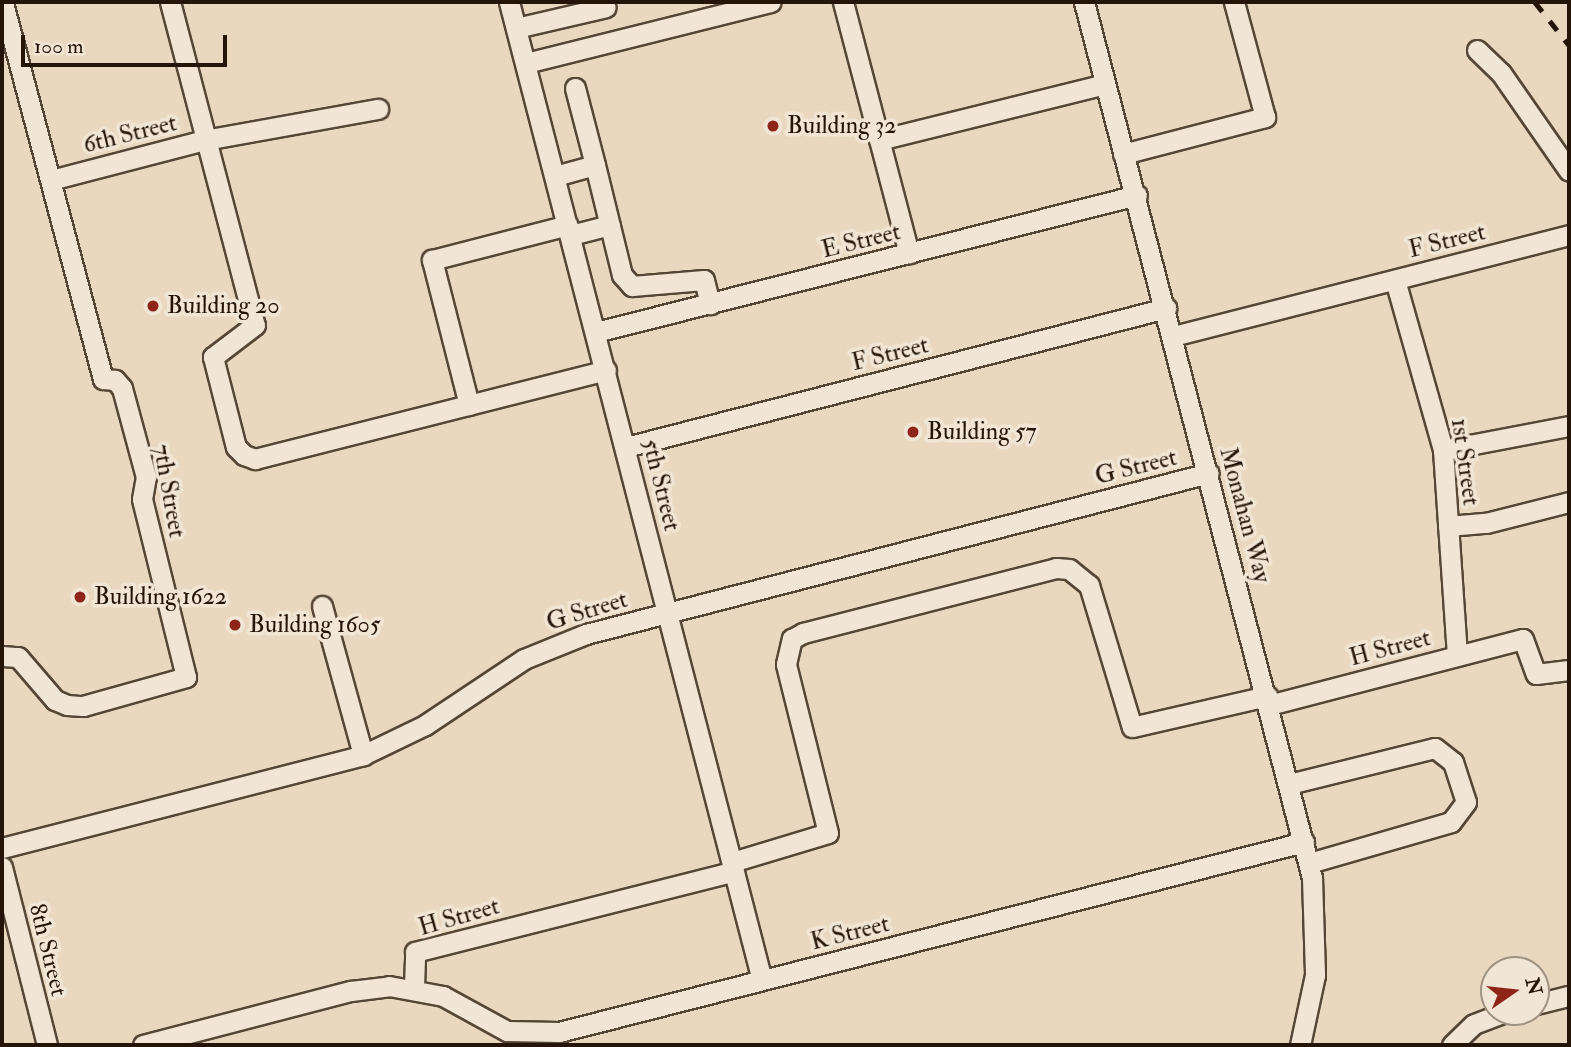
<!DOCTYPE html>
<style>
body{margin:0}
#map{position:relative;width:1571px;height:1047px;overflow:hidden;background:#e9d8bf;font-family:"IM FELL Double Pica",serif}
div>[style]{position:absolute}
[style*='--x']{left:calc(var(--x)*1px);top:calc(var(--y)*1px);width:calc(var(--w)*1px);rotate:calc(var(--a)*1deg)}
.roads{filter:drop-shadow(2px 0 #564636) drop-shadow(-2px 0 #564636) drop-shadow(0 2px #564636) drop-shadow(0 -2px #564636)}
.minor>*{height:19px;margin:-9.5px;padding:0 9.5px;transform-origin:9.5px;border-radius:9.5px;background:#f1e6d5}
.rail>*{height:4.5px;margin-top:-2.25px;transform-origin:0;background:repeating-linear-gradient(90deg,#251509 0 12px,transparent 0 24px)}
.dots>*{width:19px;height:19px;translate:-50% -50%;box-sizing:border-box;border:4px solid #f1e6d5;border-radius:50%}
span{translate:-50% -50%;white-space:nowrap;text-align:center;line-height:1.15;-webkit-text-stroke:7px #f1e6d5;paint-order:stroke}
.poi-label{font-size:24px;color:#251509}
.left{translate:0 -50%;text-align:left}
.street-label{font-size:24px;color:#251509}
.frame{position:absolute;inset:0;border:4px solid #251509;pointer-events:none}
.north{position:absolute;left:1480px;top:956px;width:70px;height:70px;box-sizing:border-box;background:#f1e6d5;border:2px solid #9f9283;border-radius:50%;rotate:76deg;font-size:19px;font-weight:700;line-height:28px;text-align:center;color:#251509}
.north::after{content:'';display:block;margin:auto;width:24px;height:32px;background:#8f2418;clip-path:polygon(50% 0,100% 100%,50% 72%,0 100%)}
.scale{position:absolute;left:21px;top:35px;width:206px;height:32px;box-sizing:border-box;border:4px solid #251509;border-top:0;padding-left:9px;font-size:21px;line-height:24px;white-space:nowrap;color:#251509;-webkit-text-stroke:5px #f1e6d5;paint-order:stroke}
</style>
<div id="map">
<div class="roads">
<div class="minor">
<div style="--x:170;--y:2;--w:334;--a:75.3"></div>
<div style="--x:255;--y:325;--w:53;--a:142.7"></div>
<div style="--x:213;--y:357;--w:93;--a:75.7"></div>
<div style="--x:236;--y:447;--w:11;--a:45"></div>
<div style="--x:244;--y:455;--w:12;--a:20"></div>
<div style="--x:255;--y:459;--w:362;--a:-14.2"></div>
<div style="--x:509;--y:2;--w:1010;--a:75.5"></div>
<div style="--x:843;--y:2;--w:260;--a:75.3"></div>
<div style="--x:1084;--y:2;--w:905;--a:75.41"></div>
<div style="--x:1312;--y:878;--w:97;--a:88.2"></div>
<div style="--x:1315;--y:975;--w:72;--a:102.1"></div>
<div style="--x:516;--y:28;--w:92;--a:-13.1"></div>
<div style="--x:1477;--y:50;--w:33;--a:44"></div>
<div style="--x:1501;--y:73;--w:119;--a:55.2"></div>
<div style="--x:526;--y:63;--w:252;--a:-14"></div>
<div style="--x:575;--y:88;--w:80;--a:75.4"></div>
<div style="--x:879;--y:140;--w:233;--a:-13.9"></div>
<div style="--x:1123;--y:154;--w:147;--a:-14.6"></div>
<div style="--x:1265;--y:117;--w:119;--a:-105.1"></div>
<div style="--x:555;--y:176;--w:41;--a:-15.4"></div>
<div style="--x:595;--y:165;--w:113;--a:76.2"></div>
<div style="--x:622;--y:275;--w:15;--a:48"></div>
<div style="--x:632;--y:286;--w:72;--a:-4.8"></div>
<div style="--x:704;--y:280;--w:25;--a:76"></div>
<div style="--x:51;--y:180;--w:159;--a:-14.6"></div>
<div style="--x:205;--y:140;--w:176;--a:-10.2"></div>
<div style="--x:571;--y:235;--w:40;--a:-14.4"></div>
<div style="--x:1395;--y:280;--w:177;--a:74.2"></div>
<div style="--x:1443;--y:450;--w:206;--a:86.1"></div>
<div style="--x:596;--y:332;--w:558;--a:-14.21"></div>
<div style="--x:1173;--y:336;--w:409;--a:-14.3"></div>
<div style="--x:469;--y:405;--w:150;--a:-104.3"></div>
<div style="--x:432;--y:260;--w:140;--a:-14.4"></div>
<div style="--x:626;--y:447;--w:558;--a:-14.43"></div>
<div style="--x:1443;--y:450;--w:128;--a:-10.8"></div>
<div style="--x:1448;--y:526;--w:38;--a:-5"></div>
<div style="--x:1486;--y:523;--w:86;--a:-14.2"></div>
<div style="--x:322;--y:606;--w:155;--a:74.6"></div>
<div style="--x:2;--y:656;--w:16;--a:4"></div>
<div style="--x:18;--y:657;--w:57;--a:49.3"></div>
<div style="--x:55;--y:700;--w:13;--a:23"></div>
<div style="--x:67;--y:705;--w:16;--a:4"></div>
<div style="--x:83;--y:706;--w:107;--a:-15.7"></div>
<div style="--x:186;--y:677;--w:183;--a:-103.9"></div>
<div style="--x:142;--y:499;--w:22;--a:-80"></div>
<div style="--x:146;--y:477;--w:92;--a:-105.1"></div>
<div style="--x:122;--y:388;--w:11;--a:-131"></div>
<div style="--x:115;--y:380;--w:12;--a:-175"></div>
<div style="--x:103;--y:379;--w:390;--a:-104.9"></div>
<div style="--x:1269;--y:705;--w:262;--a:-14.6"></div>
<div style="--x:1523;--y:639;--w:37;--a:70"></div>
<div style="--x:1536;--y:674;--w:33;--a:-7"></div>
<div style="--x:1289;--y:784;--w:150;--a:-13.9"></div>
<div style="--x:1435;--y:748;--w:23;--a:38"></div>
<div style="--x:1453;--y:762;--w:42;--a:72"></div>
<div style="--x:1466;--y:802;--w:25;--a:127"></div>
<div style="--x:1451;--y:822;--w:148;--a:163.9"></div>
<div style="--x:2;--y:848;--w:373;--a:-14.4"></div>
<div style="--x:363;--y:755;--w:69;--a:-25.8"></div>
<div style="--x:425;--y:725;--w:119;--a:-33.7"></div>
<div style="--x:524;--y:659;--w:67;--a:-22"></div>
<div style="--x:586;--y:634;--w:643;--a:-14.49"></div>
<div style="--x:732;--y:862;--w:100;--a:-16.8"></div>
<div style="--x:828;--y:833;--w:174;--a:-104"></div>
<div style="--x:786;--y:664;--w:26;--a:-77"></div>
<div style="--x:792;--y:639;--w:13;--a:-29"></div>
<div style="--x:803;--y:633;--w:261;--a:-14.4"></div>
<div style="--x:1056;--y:568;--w:13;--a:4"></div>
<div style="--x:1069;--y:569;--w:26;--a:39"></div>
<div style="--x:1089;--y:585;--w:148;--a:73.2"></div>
<div style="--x:1132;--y:727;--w:139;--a:-12.9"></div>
<div style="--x:2;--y:867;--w:184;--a:75.8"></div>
<div style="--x:414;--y:987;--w:35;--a:-88"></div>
<div style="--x:415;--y:952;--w:329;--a:-14.2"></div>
<div style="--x:1536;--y:1004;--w:34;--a:-14"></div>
<div style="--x:143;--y:1045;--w:215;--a:-14.6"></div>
<div style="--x:351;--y:991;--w:38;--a:-7"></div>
<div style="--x:389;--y:986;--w:55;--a:10.5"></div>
<div style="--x:443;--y:996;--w:73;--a:28.7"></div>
<div style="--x:507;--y:1031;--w:52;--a:1.1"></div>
<div style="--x:559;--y:1032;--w:769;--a:-14.31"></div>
<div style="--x:1452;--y:1045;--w:30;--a:-44"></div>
<div style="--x:1474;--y:1024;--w:34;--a:-21"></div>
</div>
</div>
<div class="rail">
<div style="--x:1535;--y:2;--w:55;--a:51.7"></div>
</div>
<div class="dots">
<div style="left:773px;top:126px;background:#8f2418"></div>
<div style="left:153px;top:306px;background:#8f2418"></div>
<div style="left:913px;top:432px;background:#8f2418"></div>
<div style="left:80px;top:597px;background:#8f2418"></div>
<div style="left:235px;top:625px;background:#8f2418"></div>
</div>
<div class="poi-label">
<span class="left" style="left:787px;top:126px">Building 32</span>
<span class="left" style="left:167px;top:306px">Building 20</span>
<span class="left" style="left:927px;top:432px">Building 57</span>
<span class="left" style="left:94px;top:597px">Building 1622</span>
<span class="left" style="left:249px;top:625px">Building 1605</span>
</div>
<div class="street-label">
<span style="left:130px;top:134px;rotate:-14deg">6th Street</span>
<span style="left:861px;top:241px;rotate:-14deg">E Street</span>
<span style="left:1447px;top:241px;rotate:-14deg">F Street</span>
<span style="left:890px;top:354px;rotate:-14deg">F Street</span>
<span style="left:1465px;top:462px;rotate:82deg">1st Street</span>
<span style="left:1136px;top:467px;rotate:-14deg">G Street</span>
<span style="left:661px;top:485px;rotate:76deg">5th Street</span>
<span style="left:169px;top:491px;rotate:80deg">7th Street</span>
<span style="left:1245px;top:515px;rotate:75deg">Monahan Way</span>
<span style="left:587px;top:611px;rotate:-17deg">G Street</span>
<span style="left:1390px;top:648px;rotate:-15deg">H Street</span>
<span style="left:459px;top:917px;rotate:-16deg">H Street</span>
<span style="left:850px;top:933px;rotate:-14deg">K Street</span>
<span style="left:48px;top:950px;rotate:76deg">8th Street</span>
</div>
<div class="frame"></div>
<div class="north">N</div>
<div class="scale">100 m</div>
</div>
